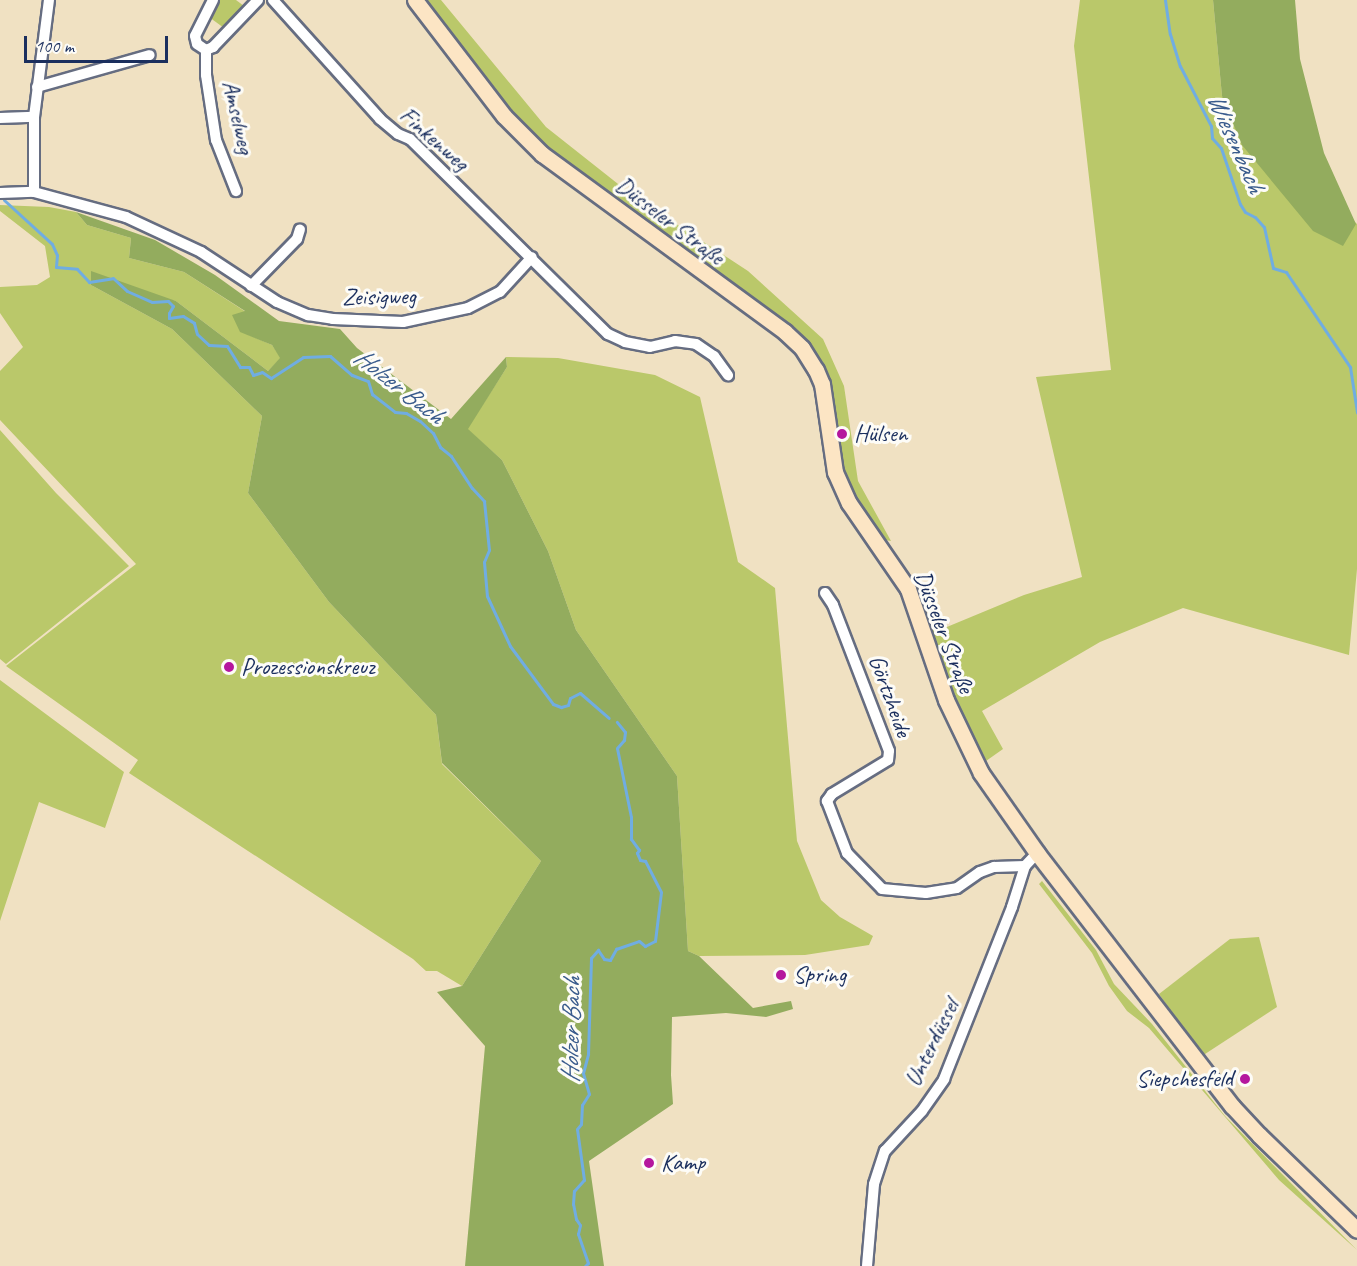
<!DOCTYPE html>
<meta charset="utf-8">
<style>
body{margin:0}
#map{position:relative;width:1357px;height:1266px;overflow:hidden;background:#f0e1c2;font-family:Caveat,sans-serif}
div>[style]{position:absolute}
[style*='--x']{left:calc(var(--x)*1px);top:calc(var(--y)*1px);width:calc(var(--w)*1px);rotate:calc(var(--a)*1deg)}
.green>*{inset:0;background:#bac86a}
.forest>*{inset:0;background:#93ac5e}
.stream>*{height:3px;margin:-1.5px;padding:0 1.5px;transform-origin:1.5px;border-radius:1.5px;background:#70ade2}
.roads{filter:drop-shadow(2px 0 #666d81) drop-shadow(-2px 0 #666d81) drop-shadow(0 2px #666d81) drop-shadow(0 -2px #666d81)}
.minor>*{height:10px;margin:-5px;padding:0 5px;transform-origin:5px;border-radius:5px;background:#fff}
.secondary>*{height:15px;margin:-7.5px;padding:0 7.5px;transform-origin:7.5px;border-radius:7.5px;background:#fce5c4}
.dots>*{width:16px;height:16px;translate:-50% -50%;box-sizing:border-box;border:3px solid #fdfcf7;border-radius:50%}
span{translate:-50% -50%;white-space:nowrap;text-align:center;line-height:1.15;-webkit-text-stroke:6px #fdfcf7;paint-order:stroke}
.street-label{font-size:24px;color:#1b2f5e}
.poi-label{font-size:24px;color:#1b2f5e}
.left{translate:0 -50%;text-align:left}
.right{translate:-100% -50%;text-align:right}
.water-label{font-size:26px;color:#395b8c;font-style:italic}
.scale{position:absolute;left:24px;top:36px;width:144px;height:27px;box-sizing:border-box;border:3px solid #1b2f5e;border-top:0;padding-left:8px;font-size:18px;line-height:21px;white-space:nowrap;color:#1b2f5e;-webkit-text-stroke:4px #fdfcf7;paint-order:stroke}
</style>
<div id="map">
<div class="green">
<div style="clip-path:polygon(218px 0,236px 0,244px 6px,224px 28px,209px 17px)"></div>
<div style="clip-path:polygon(421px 0,441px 0,546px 127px,632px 195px,748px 271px,823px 339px,844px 386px,858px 481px,891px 541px,880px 539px,847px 486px,824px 373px,535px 138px,491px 91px)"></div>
<div style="clip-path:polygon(1080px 0,1213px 0,1222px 96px,1357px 224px,1357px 569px,1349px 655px,1183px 608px,1100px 642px,982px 711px,1003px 749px,986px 761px,958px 710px,930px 627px,942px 629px,1024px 595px,1082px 577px,1036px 377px,1111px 370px,1074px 46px)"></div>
<div style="clip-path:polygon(0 205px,49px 207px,76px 212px,87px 225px,131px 238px,129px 258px,184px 272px,246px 312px,240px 331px,272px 345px,281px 358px,268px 371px,176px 301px,91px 285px,172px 329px,262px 416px,248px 493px,329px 602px,436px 715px,442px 764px,541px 861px,462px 986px,437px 971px,426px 971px,413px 959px,129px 773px,138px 760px,6px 666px,136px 564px,0 420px,0 371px,23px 347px,0 313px,0 287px,37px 285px,50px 277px,45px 246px,0 211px)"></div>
<div style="clip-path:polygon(506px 357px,558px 358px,655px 375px,700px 397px,738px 562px,775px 588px,797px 841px,821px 900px,840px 917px,873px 936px,869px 945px,805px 955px,699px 956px,688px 951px,677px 776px,576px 630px,548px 551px,502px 460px,467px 429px,507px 367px)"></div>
<div style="clip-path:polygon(0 430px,56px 493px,129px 566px,6px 664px,0 659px)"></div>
<div style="clip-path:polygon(0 680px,124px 772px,105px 828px,39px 802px,0 921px)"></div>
<div style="clip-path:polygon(1042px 881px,1096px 950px,1114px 984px,1152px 1024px,1225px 1116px,1357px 1250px,1279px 1180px,1149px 1028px,1127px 1011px,1109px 986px,1092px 953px,1039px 884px)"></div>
<div style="clip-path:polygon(1259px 937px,1277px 1007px,1202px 1056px,1159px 994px,1230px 939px)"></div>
</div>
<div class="forest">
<div style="clip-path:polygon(1213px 0,1295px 0,1300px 59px,1324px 153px,1356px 224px,1343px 246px,1313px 231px,1242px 145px,1222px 96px)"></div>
<div style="clip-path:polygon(76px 212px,155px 240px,215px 275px,279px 321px,340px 329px,357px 348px,451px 419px,506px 357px,507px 367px,468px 429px,502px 460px,548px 551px,576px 630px,677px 776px,688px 951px,699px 956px,753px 1008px,791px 1001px,793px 1009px,766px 1017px,726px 1013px,672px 1017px,671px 1075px,673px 1104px,589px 1161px,604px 1266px,465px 1266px,485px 1046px,437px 992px,462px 986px,541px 861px,442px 763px,436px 715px,329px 602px,248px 493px,262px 416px,172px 329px,91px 285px,91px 271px,176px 301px,268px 371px,280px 358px,272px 345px,240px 332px,232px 315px,245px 311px,184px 272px,129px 258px,131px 238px,87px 225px)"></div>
</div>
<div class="stream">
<div style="--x:1165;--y:0;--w:34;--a:82"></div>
<div style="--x:1170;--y:34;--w:34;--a:73"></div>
<div style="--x:1180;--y:66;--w:68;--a:62.7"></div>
<div style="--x:1211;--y:126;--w:12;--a:85"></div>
<div style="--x:1212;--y:138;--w:13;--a:48"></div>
<div style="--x:1221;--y:148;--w:59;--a:71.3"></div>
<div style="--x:1240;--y:204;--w:9;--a:58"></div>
<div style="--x:1245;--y:212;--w:11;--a:27"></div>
<div style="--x:1255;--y:217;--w:13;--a:48"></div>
<div style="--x:1264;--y:227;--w:42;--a:77.6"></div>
<div style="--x:1273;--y:268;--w:14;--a:17"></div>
<div style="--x:1286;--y:272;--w:115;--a:56"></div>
<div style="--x:1350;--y:367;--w:46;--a:81.2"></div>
<div style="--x:4;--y:200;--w:65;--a:42.5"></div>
<div style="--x:52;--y:244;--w:12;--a:66"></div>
<div style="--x:57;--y:255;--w:12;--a:95"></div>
<div style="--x:56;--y:267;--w:21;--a:5"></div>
<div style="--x:77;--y:269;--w:18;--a:47"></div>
<div style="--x:89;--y:282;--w:24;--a:-9"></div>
<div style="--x:113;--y:278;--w:19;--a:43"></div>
<div style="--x:127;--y:291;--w:27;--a:24"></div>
<div style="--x:152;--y:302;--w:16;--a:-4"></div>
<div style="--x:168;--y:301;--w:7;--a:45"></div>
<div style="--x:173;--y:306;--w:8;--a:120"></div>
<div style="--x:169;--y:313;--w:5;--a:90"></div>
<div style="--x:169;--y:318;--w:14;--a:-8"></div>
<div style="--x:183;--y:316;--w:13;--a:32"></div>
<div style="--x:194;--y:323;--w:11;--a:75"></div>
<div style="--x:197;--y:334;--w:16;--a:43"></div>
<div style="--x:209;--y:345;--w:18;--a:3"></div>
<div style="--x:227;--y:346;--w:25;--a:58"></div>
<div style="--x:240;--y:367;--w:9;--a:0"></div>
<div style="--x:249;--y:367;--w:9;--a:63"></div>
<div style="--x:253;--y:375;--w:9;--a:-18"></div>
<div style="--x:262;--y:372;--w:11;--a:34"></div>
<div style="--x:271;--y:378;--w:38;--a:-33"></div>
<div style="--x:303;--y:357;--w:27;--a:-2"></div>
<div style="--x:330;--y:356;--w:29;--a:41"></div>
<div style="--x:352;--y:375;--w:17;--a:21"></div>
<div style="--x:368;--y:381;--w:14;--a:73"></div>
<div style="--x:372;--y:394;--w:29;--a:38"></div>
<div style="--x:395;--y:412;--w:11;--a:5"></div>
<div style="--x:406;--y:413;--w:16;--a:30"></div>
<div style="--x:420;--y:421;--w:18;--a:43"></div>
<div style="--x:433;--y:433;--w:16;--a:63"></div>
<div style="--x:440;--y:447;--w:14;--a:39"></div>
<div style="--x:451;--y:456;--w:38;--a:57"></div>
<div style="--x:472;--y:488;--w:18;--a:47"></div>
<div style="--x:484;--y:501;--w:49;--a:84.2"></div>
<div style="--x:489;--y:550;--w:13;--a:113"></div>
<div style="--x:484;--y:562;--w:34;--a:85"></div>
<div style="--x:487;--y:596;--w:55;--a:65.3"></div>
<div style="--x:510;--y:646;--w:72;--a:53.4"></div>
<div style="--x:553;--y:704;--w:9;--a:21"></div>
<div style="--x:561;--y:707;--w:7;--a:-16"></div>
<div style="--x:568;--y:705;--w:7;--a:-74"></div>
<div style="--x:570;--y:698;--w:11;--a:-27"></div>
<div style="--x:580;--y:693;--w:38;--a:41"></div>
<div style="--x:585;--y:1266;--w:4;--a:-45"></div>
<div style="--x:588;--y:1263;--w:31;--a:-109"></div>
<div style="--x:578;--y:1234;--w:9;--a:-77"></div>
<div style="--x:580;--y:1225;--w:7;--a:-124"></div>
<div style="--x:576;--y:1219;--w:15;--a:-101"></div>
<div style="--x:573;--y:1204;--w:13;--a:-86"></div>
<div style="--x:574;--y:1191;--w:15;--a:-48"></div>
<div style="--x:584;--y:1180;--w:51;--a:-97.8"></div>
<div style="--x:577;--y:1129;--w:6;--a:-51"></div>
<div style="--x:581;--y:1124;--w:19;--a:-87"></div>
<div style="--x:582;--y:1105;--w:13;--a:-58"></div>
<div style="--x:589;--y:1094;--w:22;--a:-106"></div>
<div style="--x:583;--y:1073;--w:20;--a:-75"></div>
<div style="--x:588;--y:1054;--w:96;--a:-88.2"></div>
<div style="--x:591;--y:958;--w:11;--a:-49"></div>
<div style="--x:598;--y:950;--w:11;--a:56"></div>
<div style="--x:604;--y:959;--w:6;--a:9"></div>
<div style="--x:610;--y:960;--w:13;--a:-61"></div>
<div style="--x:616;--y:949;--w:24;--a:-19"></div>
<div style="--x:639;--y:941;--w:8;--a:40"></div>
<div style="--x:645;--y:946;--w:11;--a:-27"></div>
<div style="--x:655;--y:941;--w:49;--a:-83"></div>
<div style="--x:661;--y:892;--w:35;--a:-117"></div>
<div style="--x:645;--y:861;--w:5;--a:-169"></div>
<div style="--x:640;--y:860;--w:8;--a:-113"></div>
<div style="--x:637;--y:853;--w:4;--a:-56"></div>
<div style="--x:639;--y:850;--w:14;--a:-126"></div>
<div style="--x:631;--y:839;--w:22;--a:-90"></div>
<div style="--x:631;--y:817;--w:70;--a:-101.5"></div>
<div style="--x:617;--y:748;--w:11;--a:-49"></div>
<div style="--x:624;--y:740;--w:8;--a:-83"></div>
<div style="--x:625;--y:732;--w:13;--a:-129"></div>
</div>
<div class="roads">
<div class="minor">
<div style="--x:213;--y:0;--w:40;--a:116.6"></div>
<div style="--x:195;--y:36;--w:8;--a:76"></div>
<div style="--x:197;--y:44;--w:11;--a:34"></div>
<div style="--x:206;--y:50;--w:8;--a:-23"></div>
<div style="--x:213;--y:47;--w:65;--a:-46.2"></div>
<div style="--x:273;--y:0;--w:160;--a:48"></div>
<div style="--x:380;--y:119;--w:23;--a:40"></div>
<div style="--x:398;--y:134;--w:13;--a:23"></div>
<div style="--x:410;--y:139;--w:278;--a:44.6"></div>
<div style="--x:608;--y:334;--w:19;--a:25"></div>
<div style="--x:625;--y:342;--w:25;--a:11"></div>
<div style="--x:650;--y:347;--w:26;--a:-13"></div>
<div style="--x:675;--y:341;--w:21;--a:8"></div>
<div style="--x:696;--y:344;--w:22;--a:34"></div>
<div style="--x:714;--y:356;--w:24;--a:54"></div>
<div style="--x:206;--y:50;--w:25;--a:90"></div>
<div style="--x:206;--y:75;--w:66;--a:81.3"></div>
<div style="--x:216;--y:140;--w:55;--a:68.6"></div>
<div style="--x:37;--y:87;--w:117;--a:-15.8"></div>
<div style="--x:0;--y:118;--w:34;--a:-2"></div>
<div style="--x:34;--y:192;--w:75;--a:-90"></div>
<div style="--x:34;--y:117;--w:118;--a:-82.7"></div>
<div style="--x:0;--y:193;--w:34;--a:-2"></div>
<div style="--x:34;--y:192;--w:95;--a:15.2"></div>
<div style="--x:126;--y:217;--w:83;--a:25"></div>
<div style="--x:201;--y:252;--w:91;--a:33.3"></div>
<div style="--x:277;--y:302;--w:34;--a:23"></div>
<div style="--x:308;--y:315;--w:25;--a:9"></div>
<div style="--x:333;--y:319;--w:70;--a:2.5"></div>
<div style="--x:403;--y:322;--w:66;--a:-12.2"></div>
<div style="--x:468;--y:308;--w:36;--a:-27"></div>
<div style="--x:500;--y:292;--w:47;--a:-47.6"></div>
<div style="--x:251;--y:286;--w:66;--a:-45.6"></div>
<div style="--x:297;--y:239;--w:10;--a:-73"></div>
<div style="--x:825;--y:593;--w:14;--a:56"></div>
<div style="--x:833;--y:605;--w:156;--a:69"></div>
<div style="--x:889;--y:751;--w:9;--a:96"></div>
<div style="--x:888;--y:760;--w:66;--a:148.7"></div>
<div style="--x:832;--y:794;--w:9;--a:126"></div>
<div style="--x:827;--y:801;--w:56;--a:69"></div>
<div style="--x:847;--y:853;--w:50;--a:45.8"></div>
<div style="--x:882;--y:889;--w:44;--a:5.2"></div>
<div style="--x:926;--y:893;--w:31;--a:-9"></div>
<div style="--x:957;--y:888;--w:28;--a:-35"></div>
<div style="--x:980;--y:872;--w:15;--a:-20"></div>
<div style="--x:994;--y:867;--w:31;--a:-2"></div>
<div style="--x:1025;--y:866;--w:18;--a:-47"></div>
<div style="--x:867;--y:1266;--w:82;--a:-85.1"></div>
<div style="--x:874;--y:1184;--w:35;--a:-72"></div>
<div style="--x:885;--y:1151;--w:54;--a:-47.2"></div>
<div style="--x:922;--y:1111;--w:39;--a:-55"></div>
<div style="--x:944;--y:1079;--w:185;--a:-68.4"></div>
<div style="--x:1012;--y:907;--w:43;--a:-72.4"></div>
</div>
<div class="secondary">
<div style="--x:415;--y:0;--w:146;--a:52.5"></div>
<div style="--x:504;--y:116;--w:54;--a:45"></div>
<div style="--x:542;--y:154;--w:301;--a:36.2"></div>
<div style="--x:785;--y:332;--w:23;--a:43"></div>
<div style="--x:802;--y:348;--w:26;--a:58"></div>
<div style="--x:816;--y:370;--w:15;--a:67"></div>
<div style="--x:822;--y:384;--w:89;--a:81.6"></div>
<div style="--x:835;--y:472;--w:34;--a:66"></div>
<div style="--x:849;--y:503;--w:104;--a:55.5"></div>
<div style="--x:908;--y:589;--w:117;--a:71.1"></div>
<div style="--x:946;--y:700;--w:81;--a:64.4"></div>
<div style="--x:981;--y:773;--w:98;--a:55"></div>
<div style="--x:1037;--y:853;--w:319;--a:52.4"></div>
<div style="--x:1232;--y:1106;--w:40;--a:47"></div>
<div style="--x:1259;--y:1135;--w:136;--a:44.1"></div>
</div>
</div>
<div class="dots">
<div style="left:842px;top:434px;background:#b5179e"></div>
<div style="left:229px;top:667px;background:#b5179e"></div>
<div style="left:781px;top:975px;background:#b5179e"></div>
<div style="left:1245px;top:1079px;background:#b5179e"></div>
<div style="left:649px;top:1163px;background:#b5179e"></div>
</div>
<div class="street-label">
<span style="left:238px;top:117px;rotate:77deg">Amselweg</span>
<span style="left:434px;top:139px;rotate:41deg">Finkenweg</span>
<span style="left:670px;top:221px;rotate:37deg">Düsseler Straße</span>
<span style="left:379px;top:297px;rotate:-1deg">Zeisigweg</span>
<span style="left:944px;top:632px;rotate:69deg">Düsseler Straße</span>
<span style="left:890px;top:696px;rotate:70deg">Görtzheide</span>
<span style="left:932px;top:1043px;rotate:-64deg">Unterdüssel</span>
</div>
<div class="poi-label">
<span class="left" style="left:854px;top:434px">Hülsen</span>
<span class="left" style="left:241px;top:667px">Prozessionskreuz</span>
<span class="left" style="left:793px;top:975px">Spring</span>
<span class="right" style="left:1233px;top:1079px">Siepchesfeld</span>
<span class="left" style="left:661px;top:1163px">Kamp</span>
</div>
<div class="water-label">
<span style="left:1236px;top:143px;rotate:66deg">Wiesenbach</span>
<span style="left:399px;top:386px;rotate:38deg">Holzer Bach</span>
<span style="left:571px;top:1030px;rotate:-89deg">Holzer Bach</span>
</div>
<div class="scale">100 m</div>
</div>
